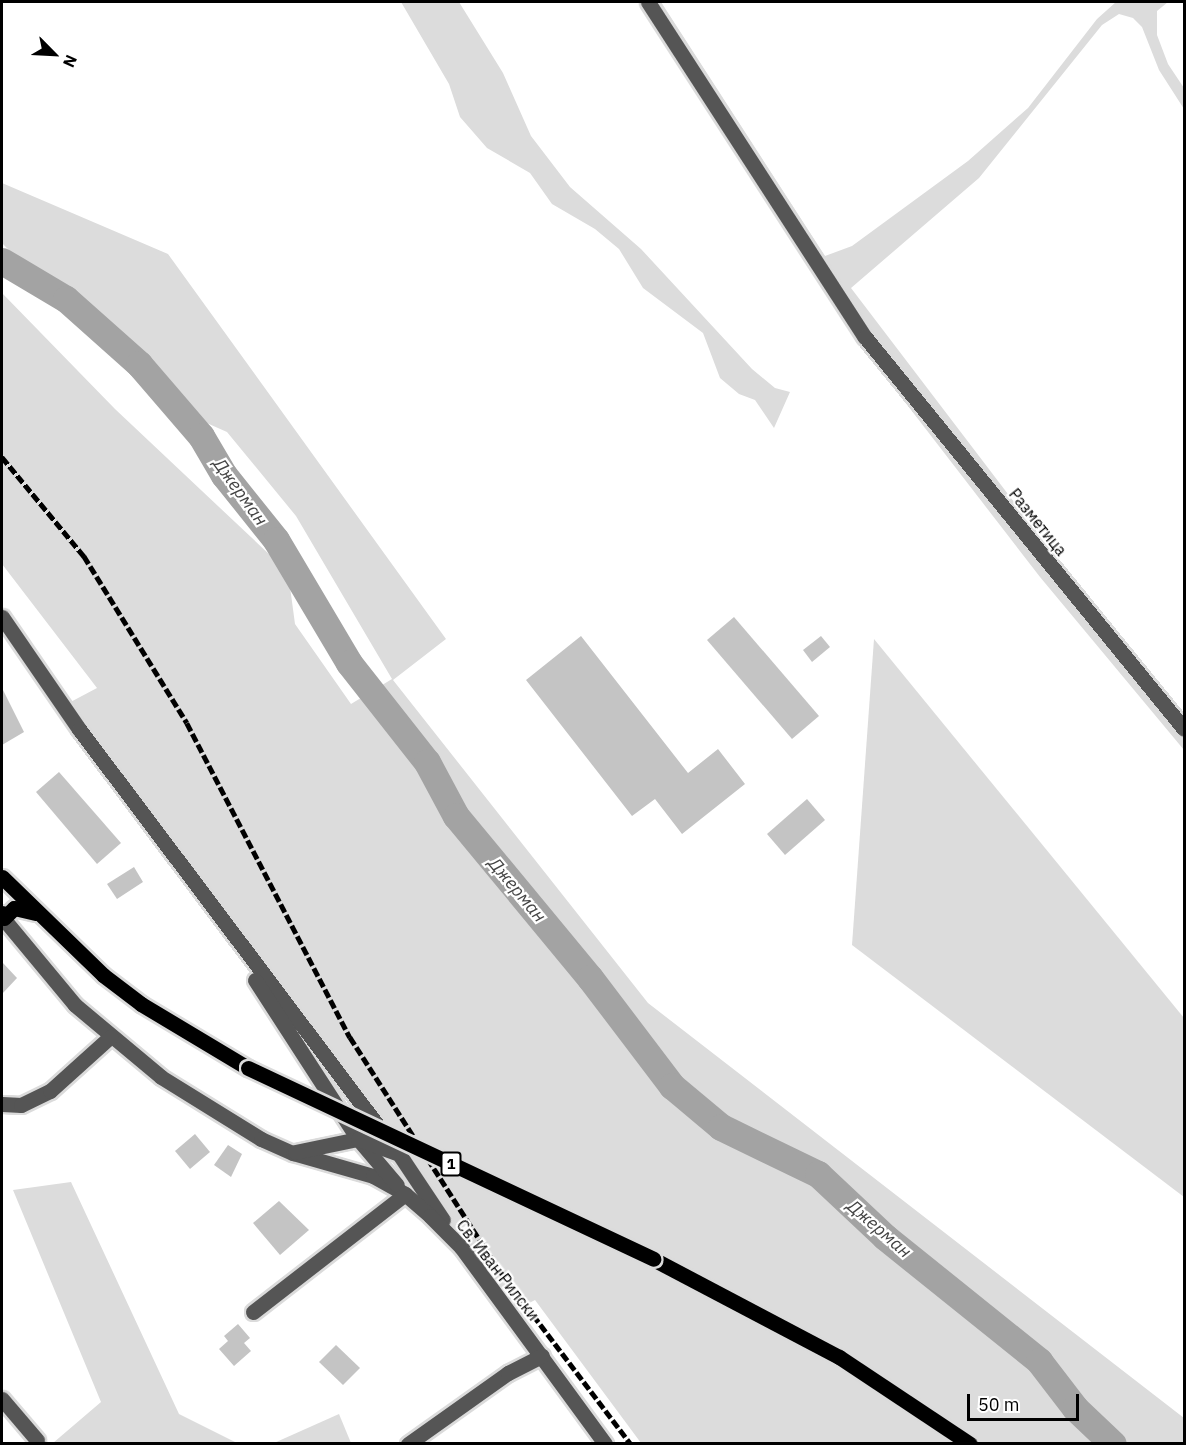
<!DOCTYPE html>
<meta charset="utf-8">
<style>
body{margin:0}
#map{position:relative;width:1186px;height:1445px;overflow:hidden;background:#fff;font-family:"IBM Plex Sans",sans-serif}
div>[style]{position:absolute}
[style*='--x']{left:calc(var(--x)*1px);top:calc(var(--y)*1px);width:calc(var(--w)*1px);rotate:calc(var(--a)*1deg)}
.green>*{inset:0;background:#dcdcdc}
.river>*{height:27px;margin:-13.5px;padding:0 13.5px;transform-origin:13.5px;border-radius:13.5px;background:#a3a3a3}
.building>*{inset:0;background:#c4c4c4}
.roads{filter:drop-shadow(2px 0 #dbdbdb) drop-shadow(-2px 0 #dbdbdb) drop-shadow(0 2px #dbdbdb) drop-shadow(0 -2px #dbdbdb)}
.minor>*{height:15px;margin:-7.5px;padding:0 7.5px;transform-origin:7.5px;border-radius:7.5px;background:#555}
.major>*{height:15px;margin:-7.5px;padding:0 7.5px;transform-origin:7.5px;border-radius:7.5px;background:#000}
.rail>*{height:4.5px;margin-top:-2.25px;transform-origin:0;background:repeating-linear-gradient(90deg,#000 0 9px,transparent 0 12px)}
.bridges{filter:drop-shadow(2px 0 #dbdbdb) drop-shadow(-2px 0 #dbdbdb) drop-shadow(0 2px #dbdbdb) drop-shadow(0 -2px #dbdbdb)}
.major-bridge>*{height:15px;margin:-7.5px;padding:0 7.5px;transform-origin:7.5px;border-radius:7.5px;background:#000}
span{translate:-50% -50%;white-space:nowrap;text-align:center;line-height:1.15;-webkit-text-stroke:4.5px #fff;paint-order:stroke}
.shield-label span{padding:2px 4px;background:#fff;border:2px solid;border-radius:4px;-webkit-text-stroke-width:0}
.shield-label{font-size:15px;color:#000;font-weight:700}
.street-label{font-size:16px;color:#000}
.water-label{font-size:18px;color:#444;font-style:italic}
.frame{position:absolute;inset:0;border:3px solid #000;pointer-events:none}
.north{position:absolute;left:24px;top:24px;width:60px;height:60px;-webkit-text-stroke:4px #fff;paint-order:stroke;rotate:114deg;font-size:16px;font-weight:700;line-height:24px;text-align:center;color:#000}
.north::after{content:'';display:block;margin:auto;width:21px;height:27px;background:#000;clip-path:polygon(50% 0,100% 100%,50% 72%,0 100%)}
.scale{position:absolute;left:967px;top:1394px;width:112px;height:27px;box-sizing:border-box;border:3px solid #000;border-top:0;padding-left:8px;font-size:18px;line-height:21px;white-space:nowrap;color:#000;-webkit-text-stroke:4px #fff;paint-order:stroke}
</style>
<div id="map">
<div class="green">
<div style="clip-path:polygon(401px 2px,459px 2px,503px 73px,531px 136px,570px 187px,641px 249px,752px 369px,775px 388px,790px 392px,774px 428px,755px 400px,739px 394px,720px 378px,703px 333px,643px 288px,619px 249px,595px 229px,552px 204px,530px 173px,487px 148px,460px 117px,449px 84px)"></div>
<div style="clip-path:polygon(640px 2px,661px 2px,825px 256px,852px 246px,968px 161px,1028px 108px,1097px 19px,1116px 2px,1168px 2px,1157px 11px,1157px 35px,1168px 64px,1184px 88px,1184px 109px,1159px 70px,1142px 27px,1133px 18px,1119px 14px,1102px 25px,979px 178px,851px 288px,1104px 620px,1184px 714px,1184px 750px,1040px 577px,847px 327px)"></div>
<div style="clip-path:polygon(2px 183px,168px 254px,446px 639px,393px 680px,648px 1003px,1184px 1418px,1184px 1443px,641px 1443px,535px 1300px,510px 1313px,63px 706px,97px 688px,2px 564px,2px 293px,115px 409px,288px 572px,295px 624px,351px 704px,392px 679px,296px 516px,227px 432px,155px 400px,2px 243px)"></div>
<div style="clip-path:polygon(874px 639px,1184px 1018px,1184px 1197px,852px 945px)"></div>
<div style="clip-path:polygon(71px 1182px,179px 1414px,237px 1443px,53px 1443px,101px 1402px,13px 1190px)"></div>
<div style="clip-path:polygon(339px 1414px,351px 1443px,274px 1443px)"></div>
</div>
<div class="river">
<div style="--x:2;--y:261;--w:74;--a:30.7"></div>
<div style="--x:66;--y:299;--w:98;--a:41.7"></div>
<div style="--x:139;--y:364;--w:95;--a:49.3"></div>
<div style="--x:201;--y:436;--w:45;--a:59.5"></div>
<div style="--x:224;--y:475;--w:83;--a:51.3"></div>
<div style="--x:276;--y:540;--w:143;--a:59.3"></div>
<div style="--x:349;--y:663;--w:126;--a:51.8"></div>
<div style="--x:427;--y:762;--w:61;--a:61.8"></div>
<div style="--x:456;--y:816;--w:210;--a:50.4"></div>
<div style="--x:590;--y:978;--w:136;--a:52.8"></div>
<div style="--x:672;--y:1086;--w:64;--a:39.9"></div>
<div style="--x:721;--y:1127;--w:108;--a:25.9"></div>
<div style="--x:818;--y:1174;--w:92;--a:43.2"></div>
<div style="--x:885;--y:1237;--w:198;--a:38.8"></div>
<div style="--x:1039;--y:1361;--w:59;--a:52.5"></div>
<div style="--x:1075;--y:1408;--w:52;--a:43.5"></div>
</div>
<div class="building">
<div style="clip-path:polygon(734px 617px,819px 716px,792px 739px,707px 640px)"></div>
<div style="clip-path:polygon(581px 636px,688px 773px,718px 749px,745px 784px,682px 834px,655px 799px,632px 816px,526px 680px)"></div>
<div style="clip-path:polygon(821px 636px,830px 647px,812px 662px,803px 650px)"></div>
<div style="clip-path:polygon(2px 688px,24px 732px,2px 745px)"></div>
<div style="clip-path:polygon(59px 772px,121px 843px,97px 864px,36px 792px)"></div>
<div style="clip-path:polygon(807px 799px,825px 820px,785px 855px,767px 834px)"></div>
<div style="clip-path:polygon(134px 867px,143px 882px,117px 899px,107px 884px)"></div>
<div style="clip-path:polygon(2px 962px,17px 978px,2px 994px)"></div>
<div style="clip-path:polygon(195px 1134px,210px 1152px,190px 1169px,175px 1151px)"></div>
<div style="clip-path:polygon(228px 1145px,242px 1154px,231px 1177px,214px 1165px)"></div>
<div style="clip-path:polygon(279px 1201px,309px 1230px,280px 1255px,253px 1223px)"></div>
<div style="clip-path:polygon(238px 1324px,250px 1338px,244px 1343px,251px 1351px,234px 1366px,219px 1349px,228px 1341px,224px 1336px)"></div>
<div style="clip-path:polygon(336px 1345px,360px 1368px,343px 1385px,319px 1362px)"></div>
</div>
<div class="roads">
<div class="minor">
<div style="--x:648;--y:2;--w:399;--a:57.1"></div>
<div style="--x:865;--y:337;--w:505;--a:50.86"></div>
<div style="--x:2;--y:617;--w:136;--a:55.5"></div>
<div style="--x:79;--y:729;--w:532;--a:53.02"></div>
<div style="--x:399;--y:1154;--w:79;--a:56.3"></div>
<div style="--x:2;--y:917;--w:114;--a:50.3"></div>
<div style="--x:75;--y:1005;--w:112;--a:39.9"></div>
<div style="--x:161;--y:1077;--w:118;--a:31.8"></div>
<div style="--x:261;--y:1139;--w:35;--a:24"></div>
<div style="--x:293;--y:1153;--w:83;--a:16"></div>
<div style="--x:373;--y:1176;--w:37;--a:29"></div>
<div style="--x:405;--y:1194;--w:33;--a:41"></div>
<div style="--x:430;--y:1216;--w:44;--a:45"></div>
<div style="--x:461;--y:1247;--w:244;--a:53.8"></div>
<div style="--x:255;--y:980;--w:189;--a:57.1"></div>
<div style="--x:358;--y:1139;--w:60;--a:49.7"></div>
<div style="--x:2;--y:1104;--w:19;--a:3"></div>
<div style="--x:21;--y:1105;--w:32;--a:-26"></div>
<div style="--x:50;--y:1091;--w:81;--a:-42"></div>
<div style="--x:295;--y:1152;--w:64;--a:-11.7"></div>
<div style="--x:358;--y:1139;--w:40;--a:20.2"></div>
<div style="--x:253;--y:1312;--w:192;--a:-37.8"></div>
<div style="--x:2;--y:1399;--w:54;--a:49.5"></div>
<div style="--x:408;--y:1444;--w:123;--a:-35.4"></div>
<div style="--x:508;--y:1373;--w:38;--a:-27"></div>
</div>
<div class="major">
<div style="--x:2;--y:877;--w:141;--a:44.1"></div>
<div style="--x:103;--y:975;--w:48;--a:37.3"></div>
<div style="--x:141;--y:1004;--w:125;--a:30.9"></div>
<div style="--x:2;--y:913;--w:5;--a:68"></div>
<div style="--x:4;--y:918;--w:14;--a:-45"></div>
<div style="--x:14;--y:908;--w:22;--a:13"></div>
<div style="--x:653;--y:1259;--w:210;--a:27.8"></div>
<div style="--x:839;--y:1357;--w:157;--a:33.6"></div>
</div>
</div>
<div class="rail">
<div style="--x:2;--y:457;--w:129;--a:50.4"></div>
<div style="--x:84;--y:556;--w:196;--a:58.3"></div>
<div style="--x:187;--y:723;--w:354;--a:62.6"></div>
<div style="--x:350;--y:1037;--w:273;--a:57.4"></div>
<div style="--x:497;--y:1267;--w:222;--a:52.9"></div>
</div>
<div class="bridges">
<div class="major-bridge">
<div style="--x:248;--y:1068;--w:448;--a:25.2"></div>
</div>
</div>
<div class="shield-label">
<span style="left:451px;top:1164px">1</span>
</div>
<div class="street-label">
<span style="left:1038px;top:522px;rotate:51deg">Разметица</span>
<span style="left:498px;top:1270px;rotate:52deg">Св. Иван Рилски</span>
</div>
<div class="water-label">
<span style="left:240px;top:492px;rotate:54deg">Джерман</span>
<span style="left:517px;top:890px;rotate:50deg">Джерман</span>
<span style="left:879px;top:1229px;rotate:41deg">Джерман</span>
</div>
<div class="frame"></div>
<div class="north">N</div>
<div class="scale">50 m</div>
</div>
